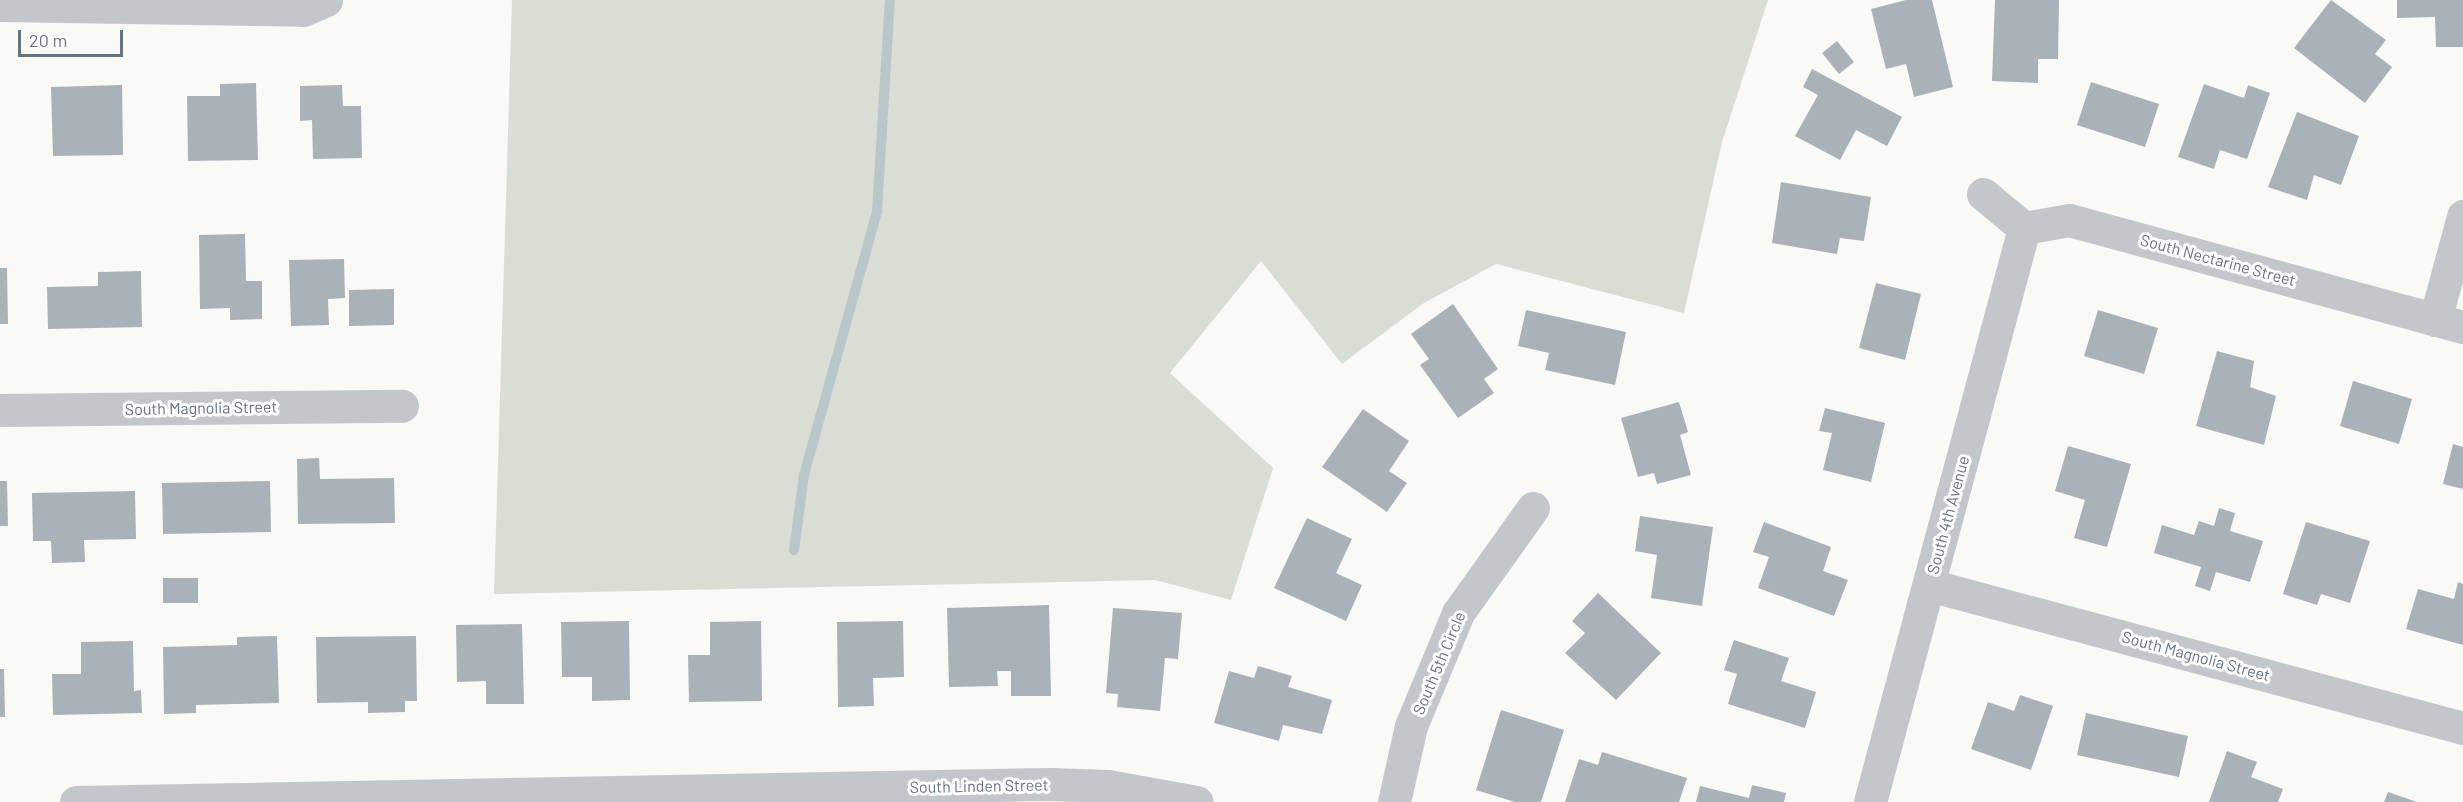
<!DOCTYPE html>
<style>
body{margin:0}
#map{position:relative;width:2463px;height:802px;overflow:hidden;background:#f9f9f6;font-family:Barlow,sans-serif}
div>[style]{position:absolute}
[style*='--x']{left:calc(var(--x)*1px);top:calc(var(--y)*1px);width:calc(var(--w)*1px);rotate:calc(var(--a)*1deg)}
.green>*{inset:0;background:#d9ded5}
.stream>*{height:10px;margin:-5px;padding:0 5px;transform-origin:5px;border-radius:5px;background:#b9c6ca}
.building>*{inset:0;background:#a9b2b8}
.minor>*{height:33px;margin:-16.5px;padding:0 16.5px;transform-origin:16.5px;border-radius:16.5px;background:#c2c7cb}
span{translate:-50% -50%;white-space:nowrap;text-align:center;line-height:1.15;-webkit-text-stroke:6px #fff;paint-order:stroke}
.street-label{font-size:16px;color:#637582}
.scale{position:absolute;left:18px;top:30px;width:105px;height:27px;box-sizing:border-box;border:3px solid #637582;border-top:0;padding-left:8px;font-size:18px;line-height:21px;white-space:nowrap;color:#637582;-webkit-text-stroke:4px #fff;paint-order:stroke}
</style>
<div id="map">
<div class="green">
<div style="clip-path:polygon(512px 0,1768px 0,1722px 142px,1684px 313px,1496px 264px,1424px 303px,1342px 364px,1261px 261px,1170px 373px,1273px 468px,1231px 600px,1155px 580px,494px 594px)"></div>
</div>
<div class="stream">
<div style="--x:794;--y:550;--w:76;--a:-82.4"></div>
<div style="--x:804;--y:475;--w:274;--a:-74.5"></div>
<div style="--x:877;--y:211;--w:211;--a:-86.5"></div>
</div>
<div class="building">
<div style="clip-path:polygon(1906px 0,1932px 0,1953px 87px,1914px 97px,1906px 64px,1886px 69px,1871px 9px)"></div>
<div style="clip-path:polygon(1995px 0,2059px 0,2058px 59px,2038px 59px,2038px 83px,1992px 81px)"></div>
<div style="clip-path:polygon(2331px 0,2386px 40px,2375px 54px,2392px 67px,2365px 103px,2294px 48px)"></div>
<div style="clip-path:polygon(2397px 0,2463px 0,2463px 47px,2436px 47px,2435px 17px,2397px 18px)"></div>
<div style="clip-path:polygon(1837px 41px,1854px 62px,1839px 74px,1822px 53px)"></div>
<div style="clip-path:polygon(1812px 69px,1902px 117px,1887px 146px,1856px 130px,1840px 160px,1795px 136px,1818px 95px,1803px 87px)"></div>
<div style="clip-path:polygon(2091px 82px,2159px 104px,2145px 147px,2077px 125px)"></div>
<div style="clip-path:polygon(256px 83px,258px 160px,188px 161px,187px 96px,220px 96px,220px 84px)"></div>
<div style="clip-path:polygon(2204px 84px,2244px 98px,2248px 85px,2270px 93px,2247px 159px,2220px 150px,2214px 169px,2178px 157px)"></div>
<div style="clip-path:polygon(122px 85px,123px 155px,53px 156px,51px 87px)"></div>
<div style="clip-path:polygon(342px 85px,343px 106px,361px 106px,362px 158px,313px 159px,312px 120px,300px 121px,300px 86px)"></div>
<div style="clip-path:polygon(2297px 112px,2359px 136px,2341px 185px,2314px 175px,2307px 200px,2268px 187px)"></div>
<div style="clip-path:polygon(1781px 182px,1871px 197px,1864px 241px,1840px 238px,1837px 254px,1772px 243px)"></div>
<div style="clip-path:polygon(245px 234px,246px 281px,262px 281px,262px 319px,230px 320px,230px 308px,200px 309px,199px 235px)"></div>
<div style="clip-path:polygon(344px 259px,345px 298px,328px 299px,329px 325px,291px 326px,289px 260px)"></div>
<div style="clip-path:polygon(0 268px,7px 268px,8px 324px,0 324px)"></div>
<div style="clip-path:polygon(141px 271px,142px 327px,48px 329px,47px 287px,98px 286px,98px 272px)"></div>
<div style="clip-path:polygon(1876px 283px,1921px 294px,1905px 360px,1859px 348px)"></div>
<div style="clip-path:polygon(394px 289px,394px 325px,349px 326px,349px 290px)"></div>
<div style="clip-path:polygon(1453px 304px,1498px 369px,1484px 379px,1494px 393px,1458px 418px,1420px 365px,1429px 359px,1411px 334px)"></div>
<div style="clip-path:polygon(1526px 310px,1626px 332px,1615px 385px,1545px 370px,1549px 353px,1518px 346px)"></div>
<div style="clip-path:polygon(2098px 310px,2158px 328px,2144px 374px,2084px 356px)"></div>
<div style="clip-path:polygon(2217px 351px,2254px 361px,2250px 387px,2276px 396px,2264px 445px,2196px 426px)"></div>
<div style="clip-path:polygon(2353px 381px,2412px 399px,2399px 444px,2340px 426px)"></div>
<div style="clip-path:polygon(1679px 402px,1688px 432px,1680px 435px,1691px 475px,1657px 484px,1654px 473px,1638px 477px,1621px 418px)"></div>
<div style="clip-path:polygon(1825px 408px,1885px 423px,1871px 482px,1823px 470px,1832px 433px,1819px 431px)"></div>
<div style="clip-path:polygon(1363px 409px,1409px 441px,1389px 471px,1407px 483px,1387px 512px,1322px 467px)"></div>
<div style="clip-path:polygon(2453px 444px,2463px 447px,2463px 489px,2443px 484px)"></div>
<div style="clip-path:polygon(2068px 446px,2131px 464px,2107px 547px,2074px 538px,2085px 500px,2055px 491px)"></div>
<div style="clip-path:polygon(319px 458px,320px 479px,394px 478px,395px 523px,298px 524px,297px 459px)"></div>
<div style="clip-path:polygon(0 481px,7px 481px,8px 526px,0 526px)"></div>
<div style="clip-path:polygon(270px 481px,271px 532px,163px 534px,162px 483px)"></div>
<div style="clip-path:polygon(135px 491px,136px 539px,84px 540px,85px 562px,52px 563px,51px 541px,33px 541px,32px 493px)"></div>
<div style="clip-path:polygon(2219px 508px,2235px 513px,2230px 531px,2263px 541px,2250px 582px,2216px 572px,2210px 591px,2195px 586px,2201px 567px,2154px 553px,2162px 525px,2194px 535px,2199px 521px,2214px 526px)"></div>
<div style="clip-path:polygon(1640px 516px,1713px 527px,1702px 606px,1651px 598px,1657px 555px,1635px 551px)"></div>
<div style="clip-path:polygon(1307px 518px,1352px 539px,1336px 573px,1362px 585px,1346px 621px,1274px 588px)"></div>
<div style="clip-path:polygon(1764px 522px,1831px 547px,1823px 571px,1848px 580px,1834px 616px,1758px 588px,1769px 557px,1753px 552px)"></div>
<div style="clip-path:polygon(2306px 522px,2370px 541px,2350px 603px,2321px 594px,2317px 605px,2283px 594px)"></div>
<div style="clip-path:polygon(163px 578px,198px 578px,198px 603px,163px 603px)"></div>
<div style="clip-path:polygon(2458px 582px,2463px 584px,2463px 645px,2406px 629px,2418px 589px,2454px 599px)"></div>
<div style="clip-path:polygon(1598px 593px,1661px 653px,1616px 700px,1565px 653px,1585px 633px,1572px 621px)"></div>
<div style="clip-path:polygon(1049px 605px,1051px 696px,1011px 696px,1011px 671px,997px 671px,998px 686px,949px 687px,947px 608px)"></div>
<div style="clip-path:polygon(1113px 608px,1182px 613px,1178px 659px,1165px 658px,1160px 711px,1117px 707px,1118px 694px,1106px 693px)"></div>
<div style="clip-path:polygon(629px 621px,630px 700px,592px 701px,592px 677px,562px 677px,561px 622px)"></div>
<div style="clip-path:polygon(761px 621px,762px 701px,689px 702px,688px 655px,710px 655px,710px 622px)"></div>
<div style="clip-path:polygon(903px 621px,904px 677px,873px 678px,874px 706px,838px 707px,837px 622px)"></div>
<div style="clip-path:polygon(522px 624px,524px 704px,486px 704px,486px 681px,457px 682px,456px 625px)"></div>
<div style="clip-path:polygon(277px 636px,279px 703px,196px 705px,196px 713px,164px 714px,163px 647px,237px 645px,237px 637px)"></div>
<div style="clip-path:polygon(416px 636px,417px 701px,405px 701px,405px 712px,368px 713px,368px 702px,317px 703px,316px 637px)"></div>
<div style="clip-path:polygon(1734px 640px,1789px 658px,1781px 681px,1816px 692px,1805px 728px,1728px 704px,1737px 674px,1724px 670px)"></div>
<div style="clip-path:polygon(133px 641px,134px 691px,141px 690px,142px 713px,53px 715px,52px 674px,81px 674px,81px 642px)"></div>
<div style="clip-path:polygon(1258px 666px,1292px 676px,1288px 687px,1332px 700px,1322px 734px,1283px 725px,1279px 741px,1214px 723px,1229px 671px,1254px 678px)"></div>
<div style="clip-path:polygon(0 669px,4px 669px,5px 717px,0 717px)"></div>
<div style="clip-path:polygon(2020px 695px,2053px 706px,2031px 770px,1971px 749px,1988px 702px,2014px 711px)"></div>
<div style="clip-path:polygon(1501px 710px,1564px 730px,1541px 802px,1515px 802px,1476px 790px)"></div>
<div style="clip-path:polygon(2086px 713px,2188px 736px,2179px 777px,2077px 755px)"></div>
<div style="clip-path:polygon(2227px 751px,2257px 762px,2251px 777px,2283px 789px,2278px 802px,2209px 802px)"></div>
<div style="clip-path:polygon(1602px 752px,1687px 778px,1679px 802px,1565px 802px,1579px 759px,1598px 765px)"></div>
<div style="clip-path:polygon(1752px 785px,1786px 793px,1784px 802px,1696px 802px,1700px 786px,1749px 798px)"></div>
<div style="clip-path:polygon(2388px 792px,2417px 802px,2384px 802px)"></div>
</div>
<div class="minor">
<div style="--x:0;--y:5;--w:303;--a:0.9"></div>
<div style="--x:303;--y:10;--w:25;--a:-23"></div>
<div style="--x:1983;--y:194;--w:53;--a:39.7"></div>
<div style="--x:2024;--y:228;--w:46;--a:-10.1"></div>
<div style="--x:2069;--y:220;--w:408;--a:15.2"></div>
<div style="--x:2435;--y:320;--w:108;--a:-74.9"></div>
<div style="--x:0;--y:410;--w:402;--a:-0.6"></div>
<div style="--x:1929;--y:585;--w:553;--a:14.99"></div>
<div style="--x:76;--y:802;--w:975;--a:-1.06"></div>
<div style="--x:1051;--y:784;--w:57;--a:2"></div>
<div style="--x:1108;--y:786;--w:90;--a:10.2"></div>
<div style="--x:1394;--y:802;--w:78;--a:-77.4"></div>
<div style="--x:1411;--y:726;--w:122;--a:-67.4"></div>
<div style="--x:1458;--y:613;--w:129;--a:-54.5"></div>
<div style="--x:1870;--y:802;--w:594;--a:-74.98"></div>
</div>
<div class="street-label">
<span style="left:2218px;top:260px;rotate:15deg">South Nectarine Street</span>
<span style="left:201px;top:408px;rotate:-1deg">South Magnolia Street</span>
<span style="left:1948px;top:515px;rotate:-75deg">South 4th Avenue</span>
<span style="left:2196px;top:656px;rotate:15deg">South Magnolia Street</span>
<span style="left:1439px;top:663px;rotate:-67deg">South 5th Circle</span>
<span style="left:979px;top:786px;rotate:-1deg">South Linden Street</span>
</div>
<div class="scale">20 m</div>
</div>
